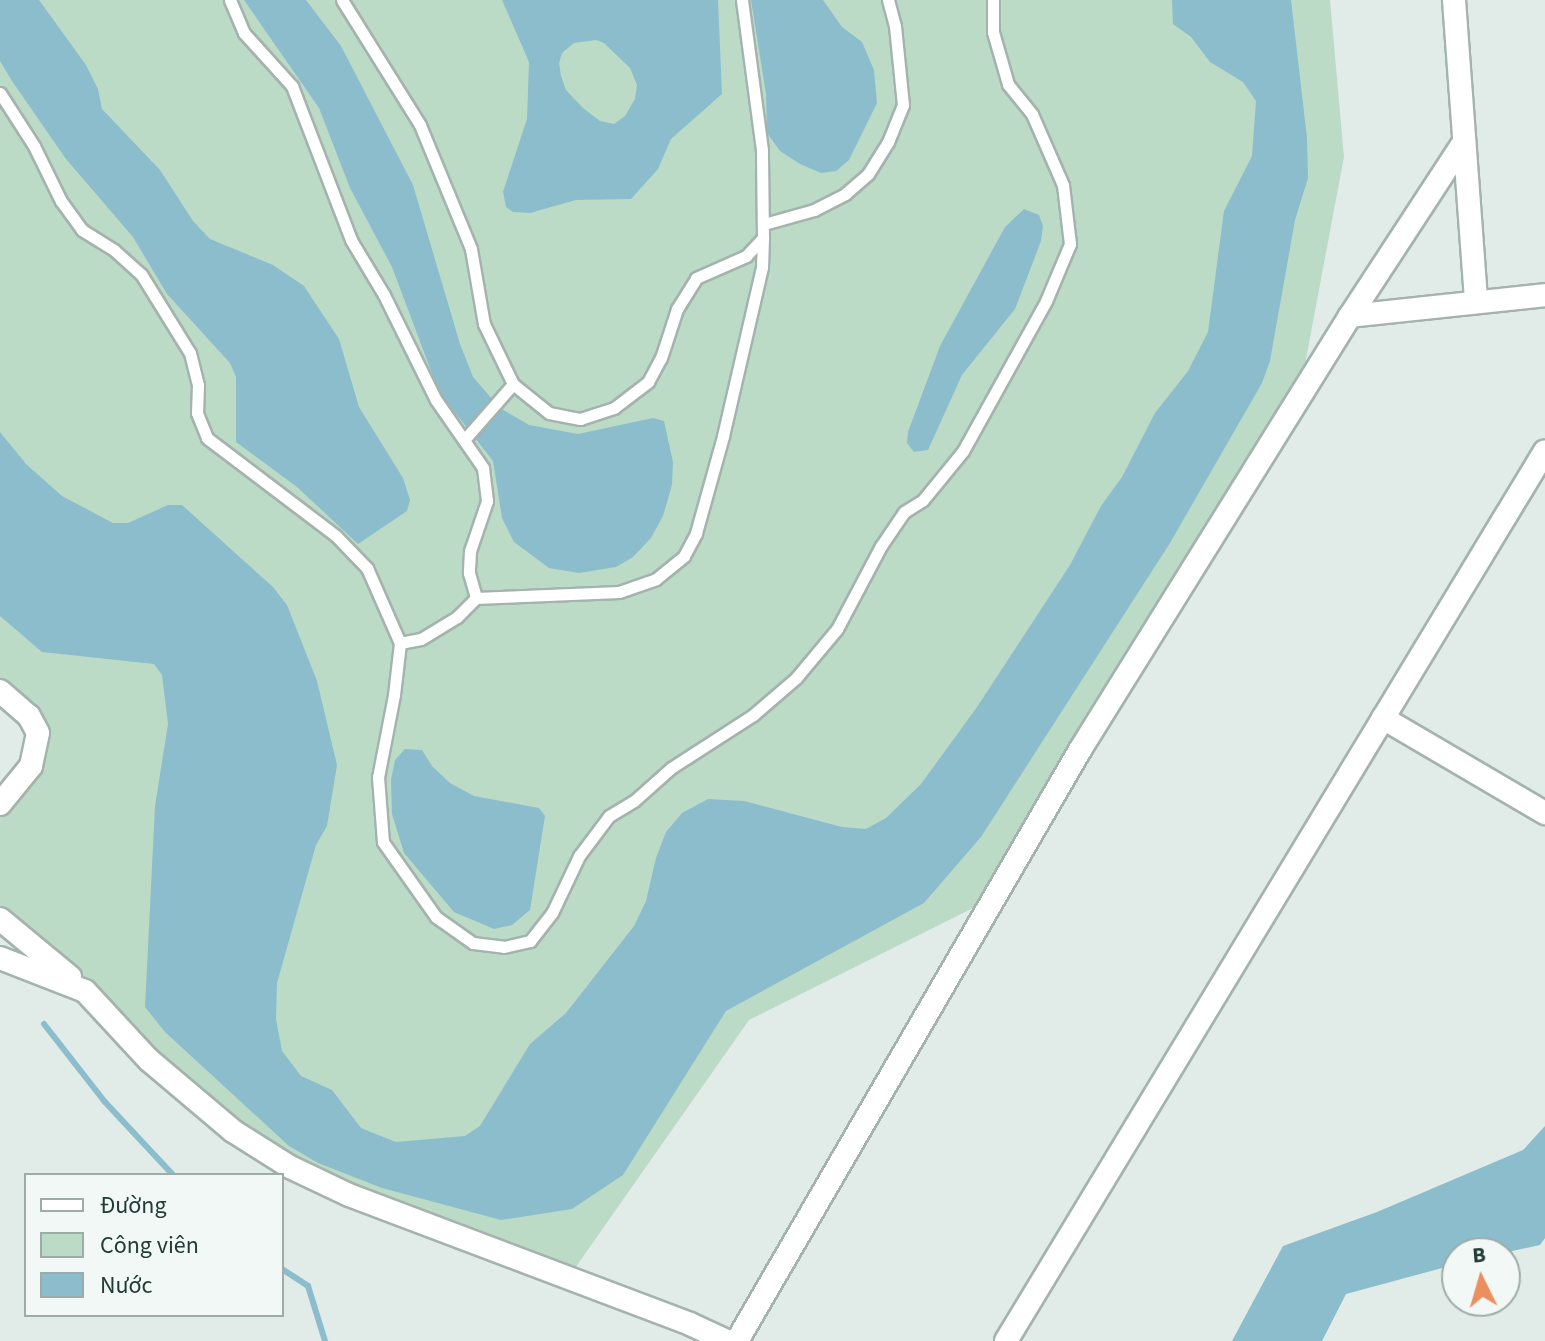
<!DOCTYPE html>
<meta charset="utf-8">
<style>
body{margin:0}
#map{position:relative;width:1545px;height:1341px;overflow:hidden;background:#e1ebe7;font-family:"Source Sans 3",sans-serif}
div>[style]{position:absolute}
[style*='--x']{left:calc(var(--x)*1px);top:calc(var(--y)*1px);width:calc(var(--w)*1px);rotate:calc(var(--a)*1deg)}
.green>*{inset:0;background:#bbdbc7}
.water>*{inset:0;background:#8bbdcd}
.stream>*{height:6px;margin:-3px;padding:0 3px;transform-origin:3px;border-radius:3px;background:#8bbdcd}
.roads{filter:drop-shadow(2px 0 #a4b3ae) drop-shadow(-2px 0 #a4b3ae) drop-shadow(0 2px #a4b3ae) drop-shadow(0 -2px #a4b3ae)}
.lane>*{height:11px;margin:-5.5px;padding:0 5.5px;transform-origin:5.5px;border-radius:5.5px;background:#fff}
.street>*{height:22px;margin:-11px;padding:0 11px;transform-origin:11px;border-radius:11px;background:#fff}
span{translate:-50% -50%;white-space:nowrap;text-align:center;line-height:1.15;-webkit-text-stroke:7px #f1f8f5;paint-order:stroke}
.legend{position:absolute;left:24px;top:1173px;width:260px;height:144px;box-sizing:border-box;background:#f1f8f5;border:2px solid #9eaca9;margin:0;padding:10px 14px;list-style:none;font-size:24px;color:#223b36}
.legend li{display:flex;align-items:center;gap:16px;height:40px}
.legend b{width:40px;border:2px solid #9eaca9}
.north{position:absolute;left:1441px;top:1237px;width:80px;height:80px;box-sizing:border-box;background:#f1f8f5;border:2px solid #9eaca9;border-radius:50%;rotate:355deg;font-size:22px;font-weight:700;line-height:32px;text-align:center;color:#223b36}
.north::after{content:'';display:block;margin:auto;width:28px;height:36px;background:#eb8f5f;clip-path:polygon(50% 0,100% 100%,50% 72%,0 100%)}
</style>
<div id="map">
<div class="green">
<div style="clip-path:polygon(0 0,1330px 0,1344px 157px,1303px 375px,981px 904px,749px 1020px,573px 1271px,355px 1189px,267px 1145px,153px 1052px,90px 984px,0 909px,0 815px,38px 770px,44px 756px,0 682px)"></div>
</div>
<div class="water">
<div style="clip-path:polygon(0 0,39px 0,86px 65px,98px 89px,102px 109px,160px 170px,193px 221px,210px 239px,273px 265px,304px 286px,339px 339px,359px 407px,403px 478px,410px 500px,407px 511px,358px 544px,297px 487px,236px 442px,236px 377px,230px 363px,167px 294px,133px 237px,66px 159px,12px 81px,0 61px)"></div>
<div style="clip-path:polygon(244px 0,306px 0,341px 46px,413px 185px,460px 344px,473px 377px,500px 408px,529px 425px,578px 434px,653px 418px,664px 421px,673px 462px,672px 485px,663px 516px,651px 538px,633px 557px,616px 567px,579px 573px,549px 568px,514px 542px,502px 518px,493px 461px,439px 392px,392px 267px,350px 188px,319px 108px)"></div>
<div style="clip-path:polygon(evenodd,502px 0,718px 0,722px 94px,671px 139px,658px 169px,631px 199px,576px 200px,530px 213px,513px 212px,506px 207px,503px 192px,527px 119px,529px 62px,502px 0,596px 40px,604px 43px,630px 68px,637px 85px,635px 99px,625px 116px,614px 124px,600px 121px,583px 108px,566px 90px,561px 76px,559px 63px,562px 53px,574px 43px,596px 40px)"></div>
<div style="clip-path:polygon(751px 0,823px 0,842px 27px,862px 42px,874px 70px,877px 103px,849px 160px,836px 171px,821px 173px,800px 164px,780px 151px,767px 133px,766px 94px)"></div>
<div style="clip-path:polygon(1172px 0,1291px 0,1307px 138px,1308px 178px,1295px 220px,1270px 361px,1262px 383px,1170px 543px,981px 837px,924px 903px,726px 1011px,623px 1175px,572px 1209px,501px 1220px,382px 1188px,318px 1163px,289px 1146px,165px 1032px,145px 1007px,155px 806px,168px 724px,162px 675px,154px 664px,42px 652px,0 616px,0 432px,26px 464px,62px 496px,113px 523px,128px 523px,168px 505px,182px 505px,273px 587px,287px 605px,317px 681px,337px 765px,327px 826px,316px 845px,277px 983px,276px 1019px,282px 1051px,301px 1076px,332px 1090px,361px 1128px,396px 1142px,465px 1136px,480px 1126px,530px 1044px,566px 1013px,634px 926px,646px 901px,656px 858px,666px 832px,682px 813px,708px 799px,744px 801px,842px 827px,866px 829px,886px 818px,921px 784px,977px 707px,1070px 565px,1101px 506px,1122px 477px,1155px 413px,1188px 371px,1208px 332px,1224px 211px,1252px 156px,1256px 101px,1243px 82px,1210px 62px,1191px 37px,1173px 24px)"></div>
<div style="clip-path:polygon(1024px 209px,1039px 215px,1043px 226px,1041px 241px,1015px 309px,962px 375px,928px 450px,914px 452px,907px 443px,908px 432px,940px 346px,1005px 227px)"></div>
<div style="clip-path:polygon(405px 749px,422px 750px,432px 766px,450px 783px,474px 796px,539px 808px,545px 816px,530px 910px,512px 925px,494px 929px,454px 912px,404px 853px,392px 814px,391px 780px,395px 760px)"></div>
<div style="clip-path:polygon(1545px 1126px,1545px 1238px,1540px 1245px,1503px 1253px,1457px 1253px,1457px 1264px,1346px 1294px,1322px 1341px,1232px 1341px,1283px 1246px,1377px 1212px,1523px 1150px)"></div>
</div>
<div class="stream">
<div style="--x:44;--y:1024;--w:99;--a:52"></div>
<div style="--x:105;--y:1102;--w:100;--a:47"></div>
<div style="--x:282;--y:1269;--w:31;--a:33"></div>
<div style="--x:308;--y:1286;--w:58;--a:72.8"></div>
</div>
<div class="roads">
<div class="lane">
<div style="--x:230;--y:0;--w:36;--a:67"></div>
<div style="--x:244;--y:33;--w:72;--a:47.8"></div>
<div style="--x:292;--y:86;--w:165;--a:69"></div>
<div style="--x:351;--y:240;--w:64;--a:59"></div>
<div style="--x:384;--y:295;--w:117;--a:63.7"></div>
<div style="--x:436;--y:400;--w:83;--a:55.3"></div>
<div style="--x:483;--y:468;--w:33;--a:83"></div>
<div style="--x:487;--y:501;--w:53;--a:108.8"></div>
<div style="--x:470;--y:551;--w:22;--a:93"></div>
<div style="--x:469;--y:573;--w:26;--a:74"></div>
<div style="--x:476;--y:598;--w:143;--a:-2.4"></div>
<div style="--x:619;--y:592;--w:39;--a:-19"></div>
<div style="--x:656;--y:579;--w:36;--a:-39"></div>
<div style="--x:684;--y:556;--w:26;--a:-62"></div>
<div style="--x:696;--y:533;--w:101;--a:-74.4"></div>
<div style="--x:723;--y:436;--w:173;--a:-77"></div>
<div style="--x:762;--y:267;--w:29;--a:-88"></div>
<div style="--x:342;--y:0;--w:147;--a:58"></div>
<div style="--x:420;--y:125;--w:134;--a:67.6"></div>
<div style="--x:471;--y:249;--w:76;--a:80.2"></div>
<div style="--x:484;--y:324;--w:67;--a:64.2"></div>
<div style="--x:513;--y:384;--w:46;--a:38.9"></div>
<div style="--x:549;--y:413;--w:32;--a:11"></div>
<div style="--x:580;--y:419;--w:36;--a:-18"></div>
<div style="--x:614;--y:408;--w:43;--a:-37.4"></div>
<div style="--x:648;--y:382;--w:27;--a:-62"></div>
<div style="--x:661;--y:358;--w:52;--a:-71.9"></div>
<div style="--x:677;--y:309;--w:36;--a:-58"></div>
<div style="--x:696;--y:278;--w:55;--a:-23.7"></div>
<div style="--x:746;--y:256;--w:25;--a:-47"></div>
<div style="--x:763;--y:238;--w:88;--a:-90.7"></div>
<div style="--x:762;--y:150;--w:151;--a:-97.6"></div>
<div style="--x:0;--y:93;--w:63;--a:57.3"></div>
<div style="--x:34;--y:146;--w:61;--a:63.9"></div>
<div style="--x:61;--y:201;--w:36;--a:54"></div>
<div style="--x:82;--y:230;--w:38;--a:32"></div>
<div style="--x:114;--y:250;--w:36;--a:42"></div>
<div style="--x:141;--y:274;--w:93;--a:58.2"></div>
<div style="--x:190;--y:353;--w:33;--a:76"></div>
<div style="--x:198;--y:385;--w:28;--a:92"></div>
<div style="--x:197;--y:413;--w:27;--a:68"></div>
<div style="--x:207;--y:438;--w:162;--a:37.2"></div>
<div style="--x:336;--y:536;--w:45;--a:45.9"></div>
<div style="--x:367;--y:568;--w:82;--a:66.3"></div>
<div style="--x:400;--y:643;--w:21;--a:-11"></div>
<div style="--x:421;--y:639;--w:42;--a:-31.4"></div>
<div style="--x:457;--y:617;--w:27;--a:-45"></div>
<div style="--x:764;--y:224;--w:52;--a:-15.6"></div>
<div style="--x:814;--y:210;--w:35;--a:-27"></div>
<div style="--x:845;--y:194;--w:30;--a:-41"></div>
<div style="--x:868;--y:174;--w:38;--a:-58"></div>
<div style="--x:888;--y:142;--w:40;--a:-68"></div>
<div style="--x:903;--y:105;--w:79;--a:-95.8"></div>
<div style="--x:895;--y:26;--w:27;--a:-105"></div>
<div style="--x:464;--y:440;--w:74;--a:-48.8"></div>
<div style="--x:400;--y:643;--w:52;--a:96.6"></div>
<div style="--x:394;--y:695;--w:84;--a:101"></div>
<div style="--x:378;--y:777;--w:65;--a:85.6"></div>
<div style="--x:383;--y:842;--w:92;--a:54.8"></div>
<div style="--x:436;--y:917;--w:45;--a:35.1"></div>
<div style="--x:473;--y:943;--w:31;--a:7"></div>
<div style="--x:504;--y:947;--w:27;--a:-13"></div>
<div style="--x:530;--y:941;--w:36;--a:-52"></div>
<div style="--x:552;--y:913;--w:63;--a:-64.7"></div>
<div style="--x:579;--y:856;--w:50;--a:-53.1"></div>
<div style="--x:609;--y:816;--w:29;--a:-31"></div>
<div style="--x:634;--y:801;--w:50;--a:-41.7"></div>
<div style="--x:671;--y:768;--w:98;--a:-32.9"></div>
<div style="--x:753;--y:715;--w:57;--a:-40.7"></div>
<div style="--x:796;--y:678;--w:64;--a:-50.1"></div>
<div style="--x:837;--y:629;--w:94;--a:-62.1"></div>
<div style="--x:881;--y:546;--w:41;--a:-55.9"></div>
<div style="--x:904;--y:512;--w:22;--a:-32"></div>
<div style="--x:923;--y:500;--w:63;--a:-50.8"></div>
<div style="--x:963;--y:451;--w:171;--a:-61"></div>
<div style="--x:1046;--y:301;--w:62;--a:-67.2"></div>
<div style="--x:1070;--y:244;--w:59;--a:-96.8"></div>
<div style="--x:1063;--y:185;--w:77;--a:-113.6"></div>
<div style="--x:1032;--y:114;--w:38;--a:-129"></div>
<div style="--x:1008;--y:84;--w:54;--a:-106.1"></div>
<div style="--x:993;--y:32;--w:32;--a:-90"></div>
</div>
<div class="street">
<div style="--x:1454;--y:0;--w:303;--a:85.8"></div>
<div style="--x:1350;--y:316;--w:196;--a:-6.1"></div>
<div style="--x:0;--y:691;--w:38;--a:41"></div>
<div style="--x:29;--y:716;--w:19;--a:62"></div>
<div style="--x:38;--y:733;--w:34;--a:102"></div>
<div style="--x:31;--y:766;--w:49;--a:129.2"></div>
<div style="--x:1383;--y:718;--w:188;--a:30.4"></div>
<div style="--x:0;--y:919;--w:91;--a:39.6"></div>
<div style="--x:0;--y:958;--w:91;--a:21.2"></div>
<div style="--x:85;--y:991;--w:94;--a:47.2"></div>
<div style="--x:149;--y:1060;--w:110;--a:40.2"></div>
<div style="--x:233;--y:1131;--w:67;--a:32.3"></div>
<div style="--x:290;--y:1167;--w:65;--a:25.4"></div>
<div style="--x:349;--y:1195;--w:365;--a:20.7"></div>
<div style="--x:690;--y:1324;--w:41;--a:24.7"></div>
<div style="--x:737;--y:1341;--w:683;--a:-59.87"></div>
<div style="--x:1080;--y:750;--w:511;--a:-58.11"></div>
<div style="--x:1350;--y:316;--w:208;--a:-56.8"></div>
<div style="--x:1006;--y:1341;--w:1040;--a:-58.8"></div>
</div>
</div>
<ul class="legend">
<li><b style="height:10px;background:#fff"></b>Đường</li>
<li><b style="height:22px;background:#bbdbc7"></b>Công viên</li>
<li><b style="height:22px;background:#8bbdcd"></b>Nước</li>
</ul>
<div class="north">B</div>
</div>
